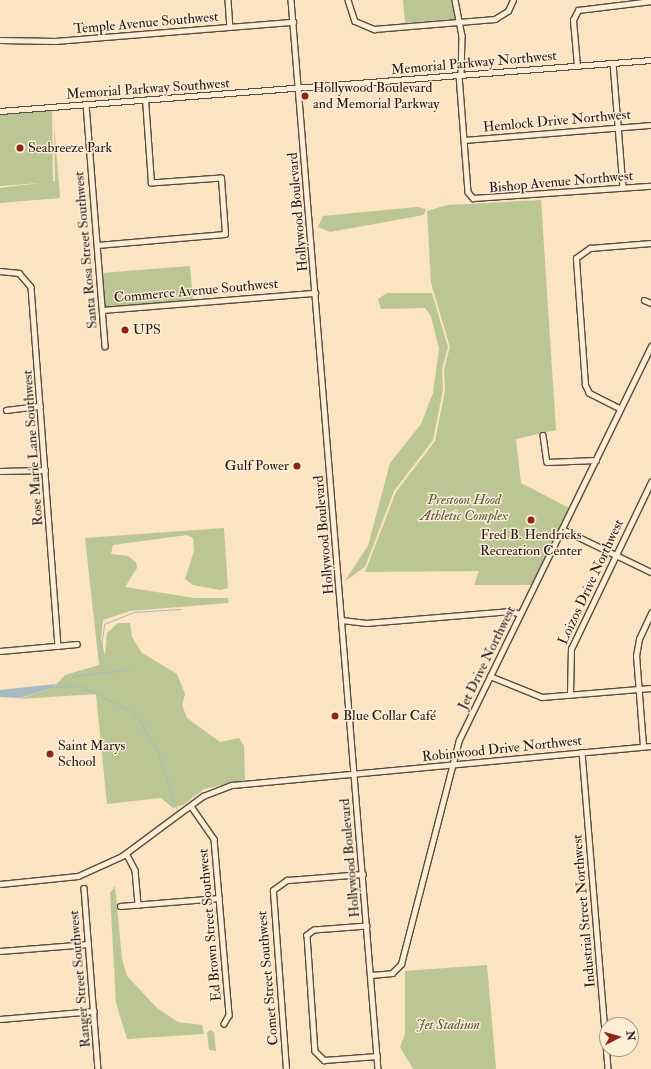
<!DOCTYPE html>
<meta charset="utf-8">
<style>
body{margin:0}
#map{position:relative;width:651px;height:1069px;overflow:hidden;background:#fbe4c1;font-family:"IM FELL Double Pica",serif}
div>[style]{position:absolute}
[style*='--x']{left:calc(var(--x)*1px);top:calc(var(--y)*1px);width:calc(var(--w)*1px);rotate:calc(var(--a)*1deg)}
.green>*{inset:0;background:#bcc594}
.water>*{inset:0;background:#a5bbbf}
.stream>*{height:1px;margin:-0.5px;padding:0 0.5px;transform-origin:0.5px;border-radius:0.5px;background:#a5bbbf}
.roads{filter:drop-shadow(1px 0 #594b3e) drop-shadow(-1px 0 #594b3e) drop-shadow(0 1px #594b3e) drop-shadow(0 -1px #594b3e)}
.minor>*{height:4.5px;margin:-2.25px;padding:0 2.25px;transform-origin:2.25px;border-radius:2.25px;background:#fcedd7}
.dots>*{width:11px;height:11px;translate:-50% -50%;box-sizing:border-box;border:2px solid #fcedd7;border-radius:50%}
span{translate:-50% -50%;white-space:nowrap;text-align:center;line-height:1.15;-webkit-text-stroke:3px #fcedd7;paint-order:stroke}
.street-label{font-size:14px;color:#231812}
.poi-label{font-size:14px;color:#231812}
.left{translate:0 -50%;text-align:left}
.right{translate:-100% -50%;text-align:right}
.park-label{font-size:14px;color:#595540;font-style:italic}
.north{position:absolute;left:599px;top:1017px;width:40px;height:40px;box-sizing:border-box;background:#fcedd7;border:1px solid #a59888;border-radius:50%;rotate:84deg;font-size:11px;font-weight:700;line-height:16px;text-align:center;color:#231812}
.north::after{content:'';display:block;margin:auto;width:14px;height:18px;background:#8f2418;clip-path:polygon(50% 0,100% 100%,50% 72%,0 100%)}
</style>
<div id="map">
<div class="green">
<div style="clip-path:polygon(403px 0,454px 0,457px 19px,405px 23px)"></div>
<div style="clip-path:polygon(52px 107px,53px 182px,0 186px,0 111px)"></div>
<div style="clip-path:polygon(54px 123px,60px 198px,0 203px,0 188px,55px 181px)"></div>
<div style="clip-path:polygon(541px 200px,556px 430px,516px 439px,521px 483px,571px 509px,535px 585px,474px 585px,479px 571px,365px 572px,396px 492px,435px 441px,445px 390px,444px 369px,450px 347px,431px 283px,427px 211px,447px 205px)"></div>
<div style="clip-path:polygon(417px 207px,426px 209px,424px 215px,330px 232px,318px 227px,323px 216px)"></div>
<div style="clip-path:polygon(190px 266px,193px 301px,104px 308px,102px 273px)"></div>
<div style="clip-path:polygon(387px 293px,432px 293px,448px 347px,442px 369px,443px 390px,433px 440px,394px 491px,365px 567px,344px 582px,368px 546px,390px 463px,421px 424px,433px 393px,439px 349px,431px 316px,425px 308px,381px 309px,378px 299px)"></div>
<div style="clip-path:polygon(224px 528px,228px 588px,220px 590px,193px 585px,185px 579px,194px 551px,193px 538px,187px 535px,113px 545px,111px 554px,128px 556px,136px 562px,137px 568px,125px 587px,194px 598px,228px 598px,229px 603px,130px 611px,103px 620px,101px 639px,105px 656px,107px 633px,118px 623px,130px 623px,132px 637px,142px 653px,177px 674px,185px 694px,182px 705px,187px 718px,220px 742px,239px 738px,244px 746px,245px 780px,204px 789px,183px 805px,173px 808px,161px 798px,107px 804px,96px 694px,19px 699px,53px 688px,65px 675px,99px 665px,85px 538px)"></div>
<div style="clip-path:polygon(115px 886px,122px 959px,127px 976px,157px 1008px,178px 1022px,202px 1025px,204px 1034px,127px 1039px,116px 1003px,110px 893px)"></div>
<div style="clip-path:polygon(487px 965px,496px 1069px,413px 1069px,400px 1047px,405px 1034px,405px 971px)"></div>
<div style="clip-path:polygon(210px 1030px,214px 1032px,216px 1051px,209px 1050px,207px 1033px)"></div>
</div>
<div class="water">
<div style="clip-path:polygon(56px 684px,53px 688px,20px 698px,0 697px,0 690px)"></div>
</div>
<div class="stream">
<div style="--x:103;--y:674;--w:20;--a:-99"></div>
<div style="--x:100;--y:654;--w:30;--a:-82"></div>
<div style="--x:104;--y:624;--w:31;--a:-22"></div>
<div style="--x:133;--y:612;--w:48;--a:-3.6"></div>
<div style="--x:67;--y:686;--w:11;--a:-63"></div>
<div style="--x:72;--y:676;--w:59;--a:-6.8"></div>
<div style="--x:53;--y:687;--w:27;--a:-2"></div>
<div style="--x:80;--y:686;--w:55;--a:25.6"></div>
<div style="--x:130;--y:710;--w:18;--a:49"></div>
<div style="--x:142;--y:724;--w:35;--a:61"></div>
<div style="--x:159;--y:755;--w:56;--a:72.2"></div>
</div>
<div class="roads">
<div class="minor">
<div style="--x:228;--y:0;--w:27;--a:86"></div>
<div style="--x:291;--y:0;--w:1073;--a:85.35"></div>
<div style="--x:348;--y:0;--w:22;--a:72"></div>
<div style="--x:355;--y:21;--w:21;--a:23"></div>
<div style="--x:374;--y:29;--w:121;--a:-4.7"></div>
<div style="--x:495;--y:19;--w:15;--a:-32"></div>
<div style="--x:508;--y:11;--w:12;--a:-66"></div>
<div style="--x:455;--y:0;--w:36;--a:79"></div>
<div style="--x:462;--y:35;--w:40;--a:91.4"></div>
<div style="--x:0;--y:40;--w:55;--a:1"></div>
<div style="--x:55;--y:41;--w:239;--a:-4.6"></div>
<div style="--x:613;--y:63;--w:125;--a:85.4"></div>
<div style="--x:577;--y:66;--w:46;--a:-95"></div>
<div style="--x:573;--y:20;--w:11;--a:-63"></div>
<div style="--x:578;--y:10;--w:74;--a:-7"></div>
<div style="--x:459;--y:75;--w:117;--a:85.6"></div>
<div style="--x:468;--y:192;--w:8;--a:50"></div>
<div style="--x:473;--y:198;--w:178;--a:-3.9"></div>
<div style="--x:86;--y:104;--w:243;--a:85.5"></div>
<div style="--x:0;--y:111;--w:653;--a:-4.48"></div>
<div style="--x:464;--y:140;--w:188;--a:-4.6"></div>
<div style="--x:97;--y:245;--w:128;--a:-4.9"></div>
<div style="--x:225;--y:234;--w:56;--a:-94.1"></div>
<div style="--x:221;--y:178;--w:70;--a:175.9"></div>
<div style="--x:151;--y:183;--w:83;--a:-94.1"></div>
<div style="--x:0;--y:271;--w:19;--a:6"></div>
<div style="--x:19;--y:273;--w:18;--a:49"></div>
<div style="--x:31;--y:287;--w:360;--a:85.7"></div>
<div style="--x:644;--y:300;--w:8;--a:23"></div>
<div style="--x:102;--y:310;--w:214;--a:-4.6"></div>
<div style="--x:620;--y:409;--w:35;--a:-153"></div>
<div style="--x:589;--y:393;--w:9;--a:-117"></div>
<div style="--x:585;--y:385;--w:127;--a:-94.1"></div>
<div style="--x:576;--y:258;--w:17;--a:-36"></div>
<div style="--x:590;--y:248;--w:61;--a:-4.7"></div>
<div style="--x:6;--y:410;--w:34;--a:-7"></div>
<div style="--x:543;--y:435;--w:27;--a:82"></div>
<div style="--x:547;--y:462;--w:49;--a:-2.3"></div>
<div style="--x:0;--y:471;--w:45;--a:-1.3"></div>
<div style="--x:562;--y:529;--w:99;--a:25.8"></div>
<div style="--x:342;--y:620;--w:24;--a:7"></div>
<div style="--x:366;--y:623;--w:145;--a:-4.7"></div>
<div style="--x:511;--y:611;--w:9;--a:18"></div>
<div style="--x:0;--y:651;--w:77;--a:-5.2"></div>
<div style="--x:490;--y:676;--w:56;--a:22"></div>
<div style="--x:542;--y:697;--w:109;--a:-4.7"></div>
<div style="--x:570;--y:695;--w:46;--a:-88.8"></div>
<div style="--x:571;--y:649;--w:185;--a:-64.4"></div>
<div style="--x:643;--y:746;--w:90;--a:-94.4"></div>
<div style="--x:636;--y:656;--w:17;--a:-80"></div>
<div style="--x:639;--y:639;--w:29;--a:-65"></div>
<div style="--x:582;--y:752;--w:318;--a:85.3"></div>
<div style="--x:191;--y:806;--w:40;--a:55.1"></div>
<div style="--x:214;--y:839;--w:177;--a:85.1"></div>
<div style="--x:229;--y:1015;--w:10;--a:119"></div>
<div style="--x:126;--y:853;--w:19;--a:62"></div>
<div style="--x:135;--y:870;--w:35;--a:85"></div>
<div style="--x:0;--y:884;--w:78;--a:-5.9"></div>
<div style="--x:78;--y:876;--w:48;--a:-24.4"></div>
<div style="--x:122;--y:856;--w:101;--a:-36.5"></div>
<div style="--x:203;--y:796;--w:31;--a:-21"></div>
<div style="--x:232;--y:785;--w:421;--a:-5.3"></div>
<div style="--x:84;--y:888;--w:182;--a:85.6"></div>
<div style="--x:120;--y:906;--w:99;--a:-4.6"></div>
<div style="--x:367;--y:926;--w:53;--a:175.7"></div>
<div style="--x:314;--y:930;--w:9;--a:144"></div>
<div style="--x:307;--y:935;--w:116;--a:86.1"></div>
<div style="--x:315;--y:1051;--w:13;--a:45"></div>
<div style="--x:324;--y:1060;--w:53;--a:-4.3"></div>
<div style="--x:0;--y:951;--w:88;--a:-4.5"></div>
<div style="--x:371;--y:975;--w:21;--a:-5"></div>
<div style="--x:392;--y:973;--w:13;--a:-45"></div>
<div style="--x:401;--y:964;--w:231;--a:-75.5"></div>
<div style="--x:459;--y:740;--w:438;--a:-64"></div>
<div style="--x:0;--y:1019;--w:94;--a:-4.9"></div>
<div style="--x:286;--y:1069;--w:179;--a:-94.2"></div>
<div style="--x:273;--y:890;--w:17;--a:-36"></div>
<div style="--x:287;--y:880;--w:76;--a:-4.5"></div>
</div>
</div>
<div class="dots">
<div style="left:305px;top:96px;background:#8f2418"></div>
<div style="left:20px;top:148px;background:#8f2418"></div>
<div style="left:125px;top:330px;background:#8f2418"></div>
<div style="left:297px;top:466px;background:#8f2418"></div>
<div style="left:531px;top:520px;background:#8f2418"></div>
<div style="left:335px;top:716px;background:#8f2418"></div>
<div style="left:50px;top:754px;background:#8f2418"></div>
</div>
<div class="street-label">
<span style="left:146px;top:23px;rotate:-5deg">Temple Avenue Southwest</span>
<span style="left:474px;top:63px;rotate:-5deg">Memorial Parkway Northwest</span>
<span style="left:148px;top:89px;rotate:-4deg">Memorial Parkway Southwest</span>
<span style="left:557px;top:121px;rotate:-5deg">Hemlock Drive Northwest</span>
<span style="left:561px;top:182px;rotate:-5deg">Bishop Avenue Northwest</span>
<span style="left:298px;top:212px;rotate:-95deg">Hollywood Boulevard</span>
<span style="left:86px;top:250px;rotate:-95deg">Santa Rosa Street Southwest</span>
<span style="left:196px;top:291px;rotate:-5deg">Commerce Avenue Southwest</span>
<span style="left:33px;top:448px;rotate:-94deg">Rose Marie Lane Southwest</span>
<span style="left:324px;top:535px;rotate:-95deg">Hollywood Boulevard</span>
<span style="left:591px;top:582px;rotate:-65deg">Loizos Drive Northwest</span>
<span style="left:487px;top:658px;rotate:-64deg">Jet Drive Northwest</span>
<span style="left:502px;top:749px;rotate:-6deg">Robinwood Drive Northwest</span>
<span style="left:350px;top:858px;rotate:-95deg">Hollywood Boulevard</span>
<span style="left:584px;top:911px;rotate:-95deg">Industrial Street Northwest</span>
<span style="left:210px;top:925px;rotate:-95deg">Ed Brown Street Southwest</span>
<span style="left:268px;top:978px;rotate:-95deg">Comet Street Southwest</span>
<span style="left:80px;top:979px;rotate:-95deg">Ranger Street Southwest</span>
</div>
<div class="poi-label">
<span class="left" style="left:313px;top:96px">Hollywood Boulevard<br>and Memorial Parkway</span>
<span class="left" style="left:28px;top:148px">Seabreeze Park</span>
<span class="left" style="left:133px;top:330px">UPS</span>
<span class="right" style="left:289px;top:466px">Gulf Power</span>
<span style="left:531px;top:543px">Fred B. Hendricks<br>Recreation Center</span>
<span class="left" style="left:343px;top:716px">Blue Collar Café</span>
<span class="left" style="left:58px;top:754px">Saint Marys<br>School</span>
</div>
<div class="park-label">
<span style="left:464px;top:508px">Prestoon Hood<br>Athletic Complex</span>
<span style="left:448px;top:1025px">Jet Stadium</span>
</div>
<div class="north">N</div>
</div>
